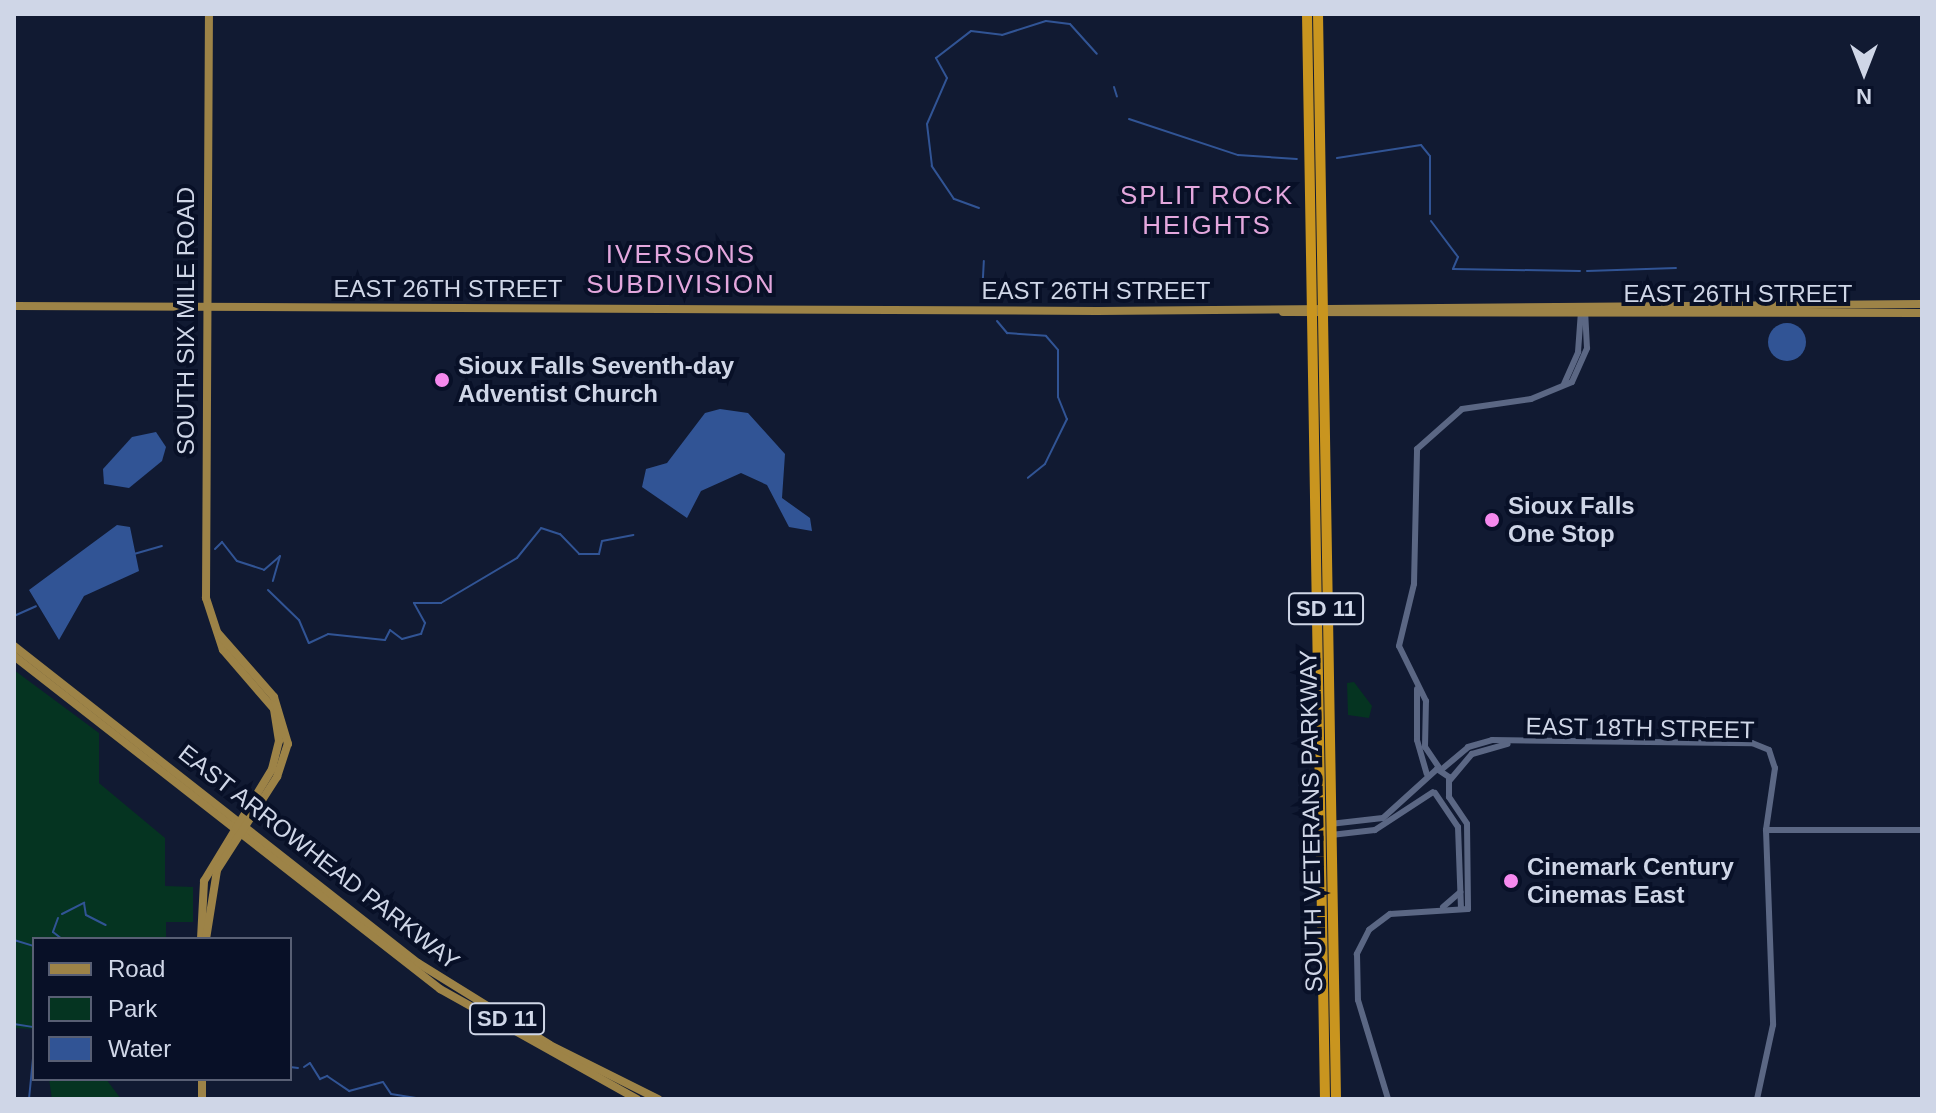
<!DOCTYPE html>
<style>
body{margin:0}
#map{position:relative;width:1936px;height:1113px;overflow:hidden;background:#111a32;font-family:Arial,sans-serif}
div>[style]{position:absolute}
[style*='--x']{left:calc(var(--x)*1px);top:calc(var(--y)*1px);width:calc(var(--w)*1px);rotate:calc(var(--a)*1deg)}
.green>*{inset:0;background:#053421}
.water>*{inset:0;background:#315495}
.round{border-radius:50%}
.stream>*{height:2px;margin:-1px;padding:0 1px;transform-origin:1px;border-radius:1px;background:#315495}
.minor>*{height:6px;margin:-3px;padding:0 3px;transform-origin:3px;border-radius:3px;background:#5b6784}
.major>*{height:8px;margin:-4px;padding:0 4px;transform-origin:4px;border-radius:4px;background:#9d8347}
.highway>*{height:10px;margin:-5px;padding:0 5px;transform-origin:5px;border-radius:5px;background:#c9951f}
.dots>*{width:22px;height:22px;translate:-50% -50%;box-sizing:border-box;border:4px solid #081027;border-radius:50%}
span{translate:-50% -50%;white-space:nowrap;text-align:center;line-height:1.15;-webkit-text-stroke:8px #081027;paint-order:stroke}
.shield-label span{padding:2px 6px;background:#081027;border:2px solid;border-radius:6px;-webkit-text-stroke-width:0}
.shield-label{font-size:22px;color:#cfd6e7;font-weight:700}
.street-label{font-size:24px;color:#cfd6e7}
.poi-label{font-size:24px;color:#cfd6e7;font-weight:700}
.left{translate:0 -50%;text-align:left}
.neighbourhood-label{font-size:26px;color:#e3a7dd;letter-spacing:2px}
.frame{position:absolute;inset:0;border:16px solid #cfd6e7;pointer-events:none}
.legend{position:absolute;left:32px;top:937px;width:260px;height:144px;box-sizing:border-box;background:#081027;border:2px solid #585f74;margin:0;padding:10px 14px;list-style:none;font-size:24px;color:#cfd6e7}
.legend li{display:flex;align-items:center;gap:16px;height:40px}
.legend b{width:40px;border:2px solid #585f74}
.north{position:absolute;left:1824px;top:32px;width:80px;height:80px;-webkit-text-stroke:6px #081027;paint-order:stroke;rotate:180deg;font-size:22px;font-weight:700;line-height:32px;text-align:center;color:#cfd6e7}
.north::after{content:'';display:block;margin:auto;width:28px;height:36px;background:#cfd6e7;clip-path:polygon(50% 0,100% 100%,50% 72%,0 100%)}
</style>
<div id="map">
<div class="green">
<div style="clip-path:polygon(14px 670px,99px 733px,99px 783px,165px 838px,165px 886px,193px 887px,193px 922px,166px 922px,166px 939px,34px 939px,34px 1029px,14px 1028px)"></div>
<div style="clip-path:polygon(1354px 682px,1372px 706px,1369px 718px,1348px 715px,1347px 683px)"></div>
<div style="clip-path:polygon(49px 1079px,106px 1079px,121px 1099px,52px 1099px)"></div>
</div>
<div class="water">
<div class="round" style="left:1768px;top:323px;width:38px;height:38px"></div>
<div style="clip-path:polygon(720px 409px,748px 413px,785px 454px,782px 498px,810px 518px,812px 531px,789px 527px,767px 485px,741px 473px,701px 491px,687px 518px,642px 487px,646px 469px,667px 463px,705px 413px)"></div>
<div style="clip-path:polygon(156px 432px,166px 447px,162px 461px,129px 488px,104px 484px,103px 469px,132px 437px)"></div>
<div style="clip-path:polygon(117px 525px,130px 527px,139px 571px,84px 596px,59px 640px,29px 590px)"></div>
</div>
<div class="stream">
<div style="--x:1114;--y:87;--w:10;--a:73"></div>
<div style="--x:1129;--y:119;--w:115;--a:18.3"></div>
<div style="--x:1238;--y:155;--w:59;--a:3.9"></div>
<div style="--x:1337;--y:158;--w:85;--a:-8.8"></div>
<div style="--x:1421;--y:145;--w:14;--a:51"></div>
<div style="--x:1430;--y:156;--w:58;--a:90"></div>
<div style="--x:979;--y:208;--w:27;--a:-160"></div>
<div style="--x:954;--y:199;--w:40;--a:-124"></div>
<div style="--x:932;--y:166;--w:42;--a:-96.8"></div>
<div style="--x:927;--y:124;--w:50;--a:-66.5"></div>
<div style="--x:947;--y:78;--w:23;--a:-119"></div>
<div style="--x:936;--y:58;--w:44;--a:-37.6"></div>
<div style="--x:971;--y:31;--w:31;--a:7"></div>
<div style="--x:1002;--y:35;--w:46;--a:-17.7"></div>
<div style="--x:1046;--y:21;--w:24;--a:7"></div>
<div style="--x:1070;--y:24;--w:40;--a:48"></div>
<div style="--x:1431;--y:221;--w:45;--a:53.1"></div>
<div style="--x:1458;--y:257;--w:13;--a:113"></div>
<div style="--x:1453;--y:269;--w:127;--a:0.9"></div>
<div style="--x:1587;--y:271;--w:89;--a:-1.9"></div>
<div style="--x:982;--y:296;--w:35;--a:-87"></div>
<div style="--x:997;--y:321;--w:16;--a:50"></div>
<div style="--x:1007;--y:333;--w:39;--a:4"></div>
<div style="--x:1046;--y:336;--w:18;--a:49"></div>
<div style="--x:1058;--y:350;--w:47;--a:90"></div>
<div style="--x:1058;--y:397;--w:24;--a:68"></div>
<div style="--x:1067;--y:419;--w:50;--a:116.1"></div>
<div style="--x:1045;--y:464;--w:22;--a:141"></div>
<div style="--x:215;--y:549;--w:10;--a:-45"></div>
<div style="--x:222;--y:542;--w:24;--a:52"></div>
<div style="--x:237;--y:561;--w:28;--a:18"></div>
<div style="--x:264;--y:570;--w:21;--a:-41"></div>
<div style="--x:280;--y:556;--w:26;--a:106"></div>
<div style="--x:134;--y:554;--w:29;--a:-16"></div>
<div style="--x:268;--y:590;--w:43;--a:44.1"></div>
<div style="--x:299;--y:620;--w:25;--a:67"></div>
<div style="--x:309;--y:643;--w:21;--a:-25"></div>
<div style="--x:328;--y:634;--w:57;--a:6"></div>
<div style="--x:385;--y:640;--w:11;--a:-63"></div>
<div style="--x:390;--y:630;--w:15;--a:37"></div>
<div style="--x:402;--y:639;--w:20;--a:-15"></div>
<div style="--x:421;--y:634;--w:12;--a:-70"></div>
<div style="--x:425;--y:623;--w:23;--a:-119"></div>
<div style="--x:414;--y:603;--w:27;--a:0"></div>
<div style="--x:441;--y:603;--w:88;--a:-30.6"></div>
<div style="--x:517;--y:558;--w:38;--a:-51"></div>
<div style="--x:541;--y:528;--w:20;--a:18"></div>
<div style="--x:560;--y:534;--w:28;--a:46"></div>
<div style="--x:579;--y:554;--w:20;--a:0"></div>
<div style="--x:599;--y:554;--w:13;--a:-77"></div>
<div style="--x:602;--y:541;--w:32;--a:-11"></div>
<div style="--x:14;--y:616;--w:24;--a:-24"></div>
<div style="--x:62;--y:914;--w:25;--a:-27"></div>
<div style="--x:84;--y:903;--w:12;--a:81"></div>
<div style="--x:86;--y:915;--w:22;--a:27"></div>
<div style="--x:58;--y:918;--w:15;--a:110"></div>
<div style="--x:53;--y:932;--w:11;--a:38"></div>
<div style="--x:14;--y:940;--w:21;--a:17"></div>
<div style="--x:34;--y:950;--w:6;--a:90"></div>
<div style="--x:14;--y:1024;--w:20;--a:9"></div>
<div style="--x:290;--y:1067;--w:8;--a:7"></div>
<div style="--x:304;--y:1067;--w:7;--a:-34"></div>
<div style="--x:310;--y:1063;--w:19;--a:58"></div>
<div style="--x:320;--y:1079;--w:8;--a:-23"></div>
<div style="--x:327;--y:1076;--w:27;--a:34"></div>
<div style="--x:349;--y:1091;--w:35;--a:-15"></div>
<div style="--x:383;--y:1082;--w:14;--a:56"></div>
<div style="--x:391;--y:1094;--w:30;--a:9"></div>
<div style="--x:277;--y:1079;--w:5;--a:0"></div>
<div style="--x:29;--y:1099;--w:51;--a:-84.4"></div>
</div>
<div class="minor">
<div style="--x:1564;--y:384;--w:35;--a:-66"></div>
<div style="--x:1578;--y:352;--w:41;--a:-85.8"></div>
<div style="--x:1417;--y:689;--w:51;--a:90"></div>
<div style="--x:1417;--y:740;--w:35;--a:74"></div>
<div style="--x:1440;--y:769;--w:27;--a:-124"></div>
<div style="--x:1425;--y:747;--w:46;--a:-88.8"></div>
<div style="--x:1426;--y:701;--w:61;--a:-116.1"></div>
<div style="--x:1399;--y:646;--w:64;--a:-76.4"></div>
<div style="--x:1414;--y:584;--w:135;--a:-88.7"></div>
<div style="--x:1417;--y:449;--w:60;--a:-41.6"></div>
<div style="--x:1462;--y:409;--w:70;--a:-8.2"></div>
<div style="--x:1531;--y:399;--w:44;--a:-22.5"></div>
<div style="--x:1572;--y:382;--w:37;--a:-66"></div>
<div style="--x:1587;--y:348;--w:39;--a:-93"></div>
<div style="--x:1441;--y:770;--w:35;--a:-40"></div>
<div style="--x:1468;--y:747;--w:25;--a:-16"></div>
<div style="--x:1492;--y:740;--w:260;--a:0.7"></div>
<div style="--x:1752;--y:743;--w:18;--a:22"></div>
<div style="--x:1769;--y:750;--w:19;--a:72"></div>
<div style="--x:1775;--y:768;--w:63;--a:98.3"></div>
<div style="--x:1766;--y:830;--w:195;--a:87.9"></div>
<div style="--x:1773;--y:1025;--w:76;--a:102.2"></div>
<div style="--x:1450;--y:780;--w:34;--a:-50"></div>
<div style="--x:1472;--y:754;--w:37;--a:-16"></div>
<div style="--x:1435;--y:793;--w:41;--a:55.9"></div>
<div style="--x:1458;--y:827;--w:82;--a:87.9"></div>
<div style="--x:1330;--y:824;--w:53;--a:-6.5"></div>
<div style="--x:1383;--y:818;--w:73;--a:-42.2"></div>
<div style="--x:1437;--y:769;--w:14;--a:34"></div>
<div style="--x:1449;--y:777;--w:20;--a:90"></div>
<div style="--x:1449;--y:797;--w:32;--a:56"></div>
<div style="--x:1467;--y:824;--w:85;--a:89.3"></div>
<div style="--x:1468;--y:909;--w:78;--a:176.3"></div>
<div style="--x:1390;--y:914;--w:26;--a:143"></div>
<div style="--x:1369;--y:930;--w:27;--a:117"></div>
<div style="--x:1357;--y:954;--w:46;--a:88.8"></div>
<div style="--x:1358;--y:1000;--w:103;--a:73.1"></div>
<div style="--x:1766;--y:830;--w:156;--a:0"></div>
<div style="--x:1331;--y:835;--w:44;--a:-6.5"></div>
<div style="--x:1375;--y:830;--w:69;--a:-33.2"></div>
<div style="--x:1443;--y:907;--w:23;--a:-41"></div>
</div>
<div class="major">
<div style="--x:14;--y:306;--w:1083;--a:0.26"></div>
<div style="--x:1097;--y:311;--w:825;--a:-0.49"></div>
<div style="--x:1283;--y:312;--w:639;--a:0.09"></div>
<div style="--x:14;--y:646;--w:514;--a:38.12"></div>
<div style="--x:418;--y:963;--w:155;--a:31.8"></div>
<div style="--x:550;--y:1045;--w:121;--a:26.6"></div>
<div style="--x:14;--y:656;--w:541;--a:38.01"></div>
<div style="--x:440;--y:989;--w:226;--a:29.2"></div>
<div style="--x:201;--y:939;--w:58;--a:-87"></div>
<div style="--x:204;--y:881;--w:131;--a:-58.7"></div>
<div style="--x:272;--y:769;--w:29;--a:-76"></div>
<div style="--x:279;--y:741;--w:32;--a:-99"></div>
<div style="--x:274;--y:709;--w:78;--a:-130.8"></div>
<div style="--x:223;--y:650;--w:55;--a:-108.1"></div>
<div style="--x:206;--y:598;--w:584;--a:-89.71"></div>
<div style="--x:206;--y:939;--w:70;--a:-80.9"></div>
<div style="--x:217;--y:870;--w:111;--a:-57.2"></div>
<div style="--x:277;--y:777;--w:35;--a:-72"></div>
<div style="--x:288;--y:744;--w:49;--a:-106.6"></div>
<div style="--x:274;--y:697;--w:85;--a:-131.2"></div>
<div style="--x:202;--y:1099;--w:20;--a:-90"></div>
</div>
<div class="highway">
<div style="--x:1307;--y:14;--w:1085;--a:89.05"></div>
<div style="--x:1318;--y:14;--w:1085;--a:89.05"></div>
</div>
<div class="dots">
<div style="left:442px;top:380px;background:#f589ee"></div>
<div style="left:1492px;top:520px;background:#f589ee"></div>
<div style="left:1511px;top:881px;background:#f589ee"></div>
</div>
<div class="shield-label">
<span style="left:1326px;top:609px">SD 11</span>
<span style="left:507px;top:1019px">SD 11</span>
</div>
<div class="street-label">
<span style="left:448px;top:289px">EAST 26TH STREET</span>
<span style="left:1096px;top:291px">EAST 26TH STREET</span>
<span style="left:1738px;top:294px">EAST 26TH STREET</span>
<span style="left:186px;top:321px;rotate:-90deg">SOUTH SIX MILE ROAD</span>
<span style="left:1640px;top:728px;rotate:1deg">EAST 18TH STREET</span>
<span style="left:1311px;top:821px;rotate:-91deg">SOUTH VETERANS PARKWAY</span>
<span style="left:319px;top:857px;rotate:38deg">EAST ARROWHEAD PARKWAY</span>
</div>
<div class="poi-label">
<span class="left" style="left:458px;top:380px">Sioux Falls Seventh-day<br>Adventist Church</span>
<span class="left" style="left:1508px;top:520px">Sioux Falls<br>One Stop</span>
<span class="left" style="left:1527px;top:881px">Cinemark Century<br>Cinemas East</span>
</div>
<div class="neighbourhood-label">
<span style="left:1207px;top:211px">SPLIT ROCK<br>HEIGHTS</span>
<span style="left:681px;top:270px">IVERSONS<br>SUBDIVISION</span>
</div>
<div class="frame"></div>
<ul class="legend">
<li><b style="height:10px;background:#9d8347"></b>Road</li>
<li><b style="height:22px;background:#053421"></b>Park</li>
<li><b style="height:22px;background:#315495"></b>Water</li>
</ul>
<div class="north">N</div>
</div>
